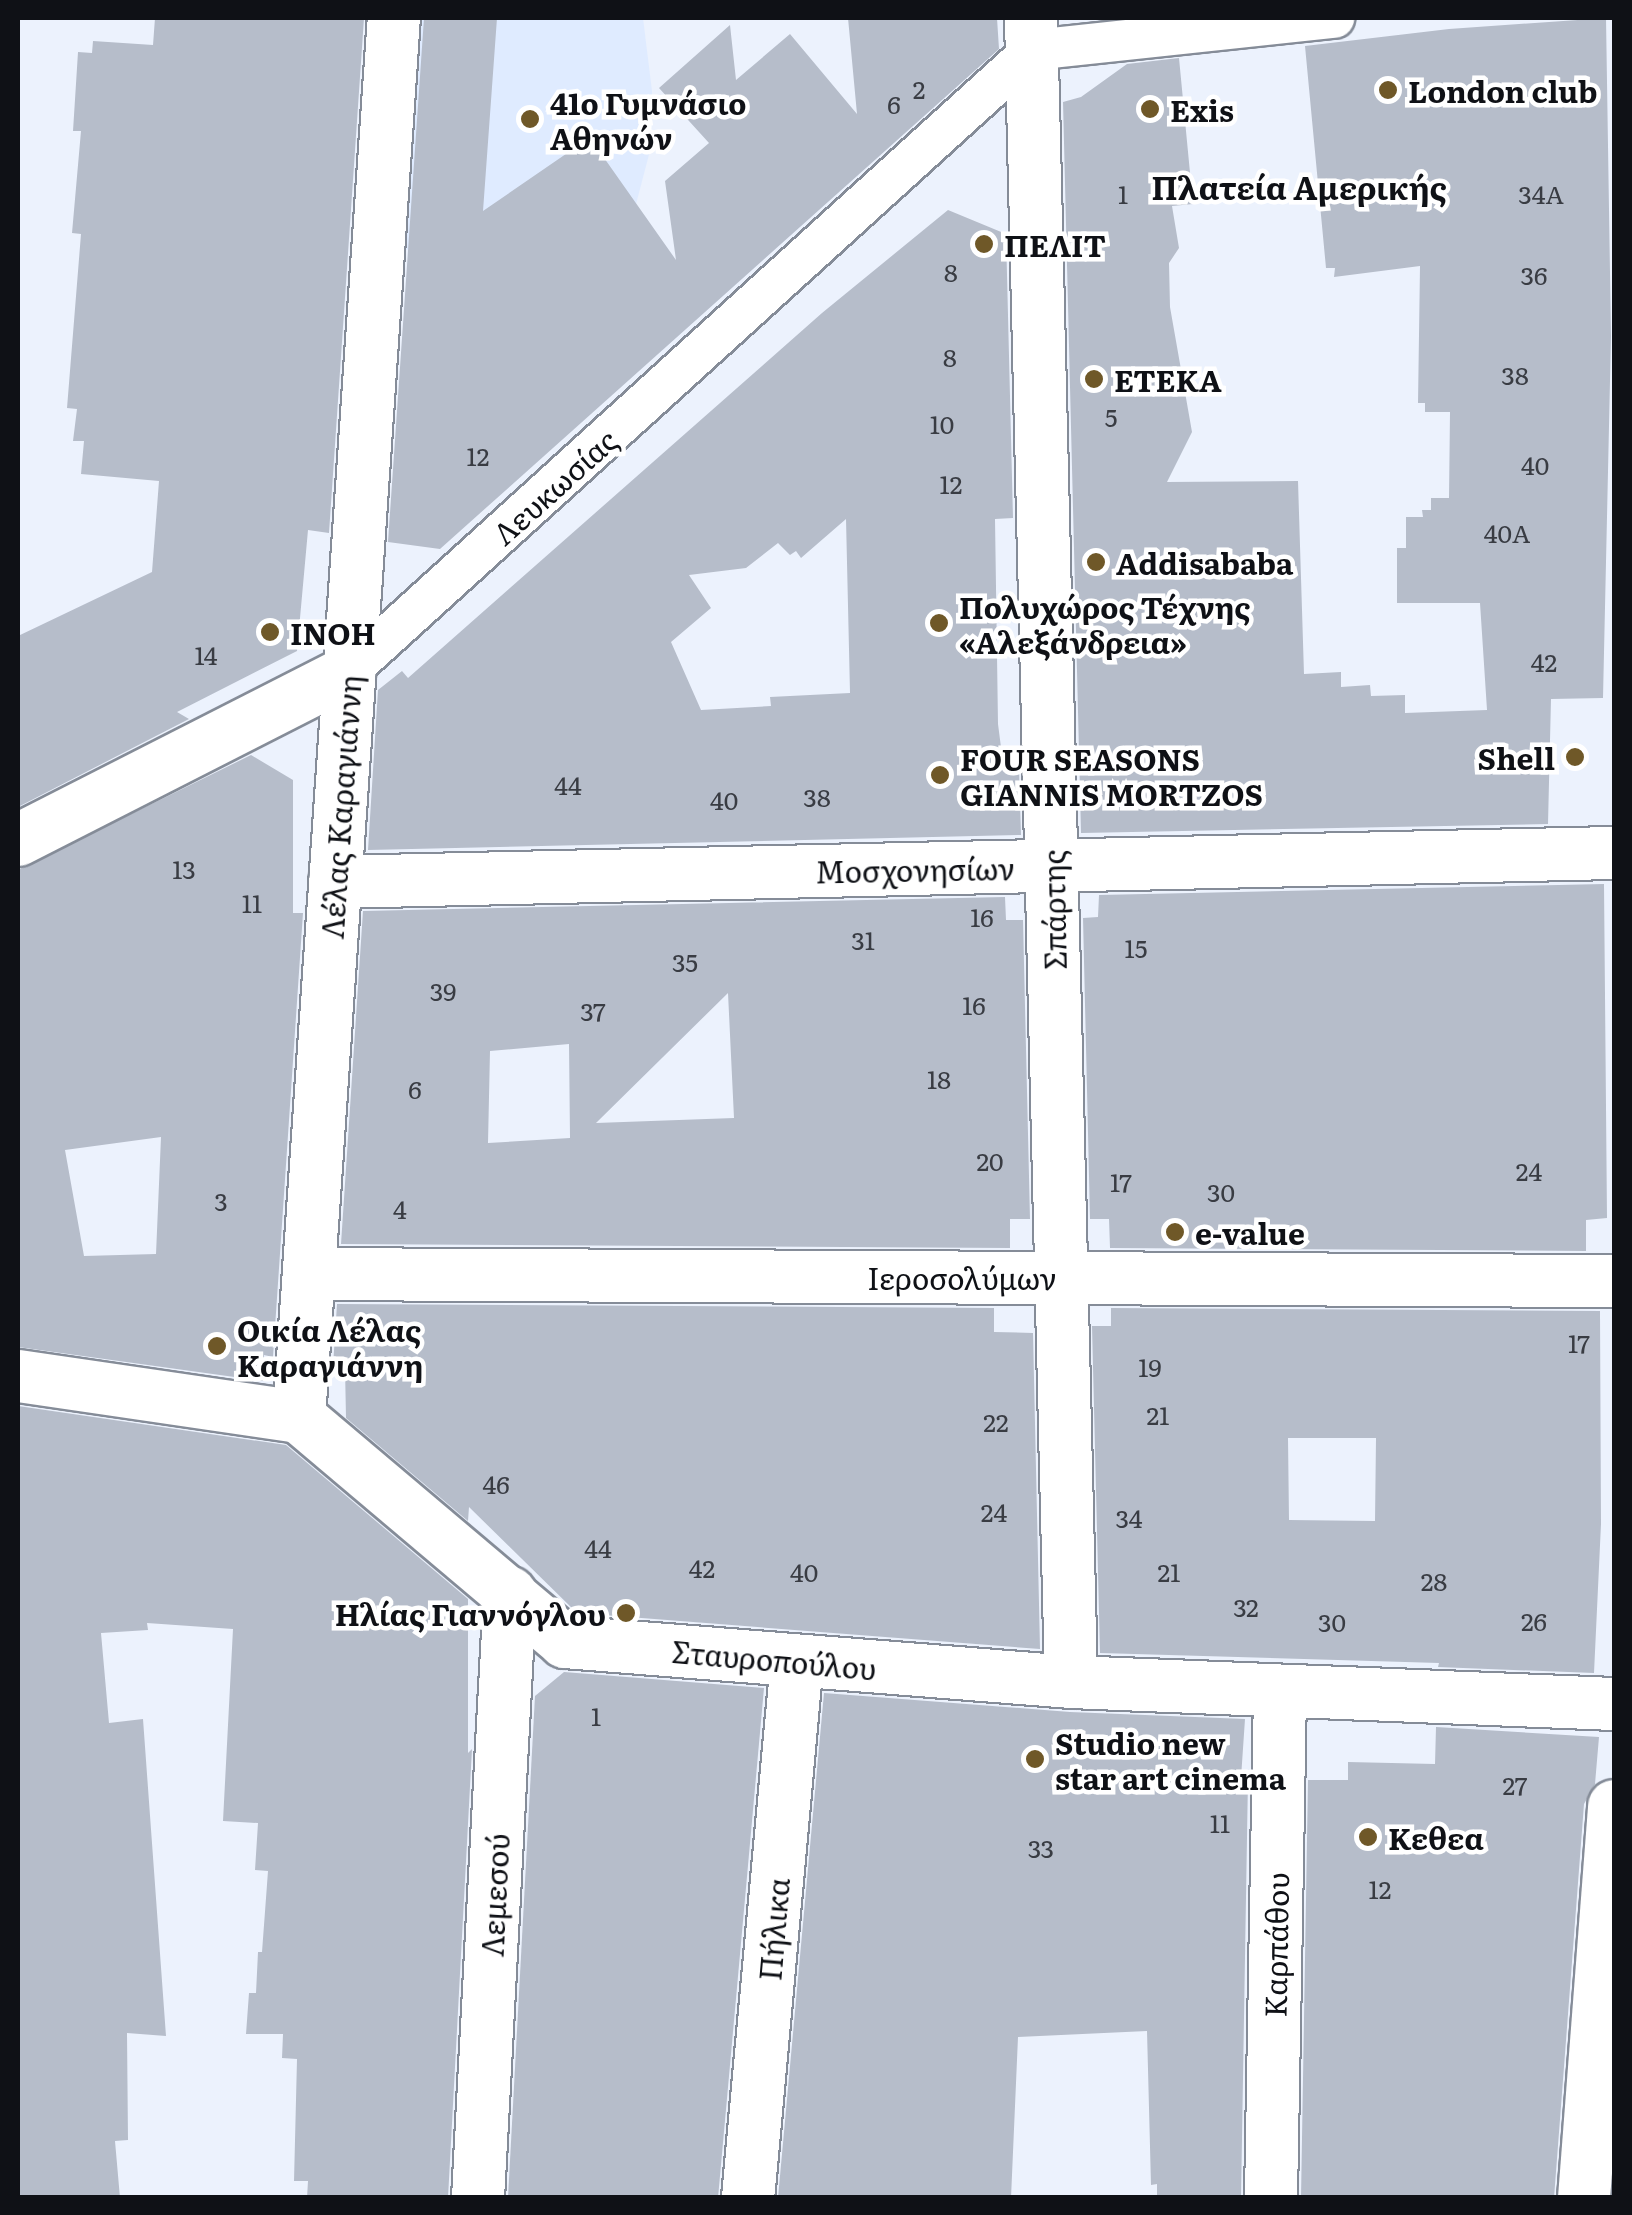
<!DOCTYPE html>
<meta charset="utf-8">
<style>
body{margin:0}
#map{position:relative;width:1632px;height:2215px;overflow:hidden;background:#ecf2fd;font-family:Literata,serif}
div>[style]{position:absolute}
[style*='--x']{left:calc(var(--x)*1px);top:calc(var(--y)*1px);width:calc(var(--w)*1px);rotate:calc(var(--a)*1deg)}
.built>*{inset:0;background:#dfebff}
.building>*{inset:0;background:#b6bdca}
.roads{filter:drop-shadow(2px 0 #858c98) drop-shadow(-2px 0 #858c98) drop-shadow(0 2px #858c98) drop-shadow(0 -2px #858c98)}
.pedestrian>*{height:40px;margin:-20px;padding:0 20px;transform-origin:20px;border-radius:20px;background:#fff}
.minor>*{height:52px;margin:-26px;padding:0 26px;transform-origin:26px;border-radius:26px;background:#fff}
.dots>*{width:28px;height:28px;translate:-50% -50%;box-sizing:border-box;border:5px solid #fff;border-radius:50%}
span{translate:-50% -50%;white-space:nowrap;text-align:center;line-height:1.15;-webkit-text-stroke:9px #fff;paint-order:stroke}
.number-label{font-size:25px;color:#393c43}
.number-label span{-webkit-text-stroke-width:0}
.poi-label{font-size:30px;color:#0f1116;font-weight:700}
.left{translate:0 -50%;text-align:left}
.right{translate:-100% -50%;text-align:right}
.street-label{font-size:30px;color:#0f1116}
.neighbourhood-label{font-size:32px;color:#0f1116;font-weight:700}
.frame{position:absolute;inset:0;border:20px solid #0f1116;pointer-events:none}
</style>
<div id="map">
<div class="built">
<div style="clip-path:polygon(416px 18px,643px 18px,652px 91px,651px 147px,635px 208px,576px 263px,399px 249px)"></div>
</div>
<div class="building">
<div style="clip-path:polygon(155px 18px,364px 18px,329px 533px,308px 530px,297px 651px,177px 712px,189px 719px,18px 807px,18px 636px,152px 572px,159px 481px,81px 474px,84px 441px,73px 441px,77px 409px,67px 408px,81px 234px,72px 233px,81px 131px,73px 131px,78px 52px,92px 53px,93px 41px,153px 45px)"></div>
<div style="clip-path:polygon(424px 18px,497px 18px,483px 211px,579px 145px,595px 145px,676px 260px,665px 181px,709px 143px,659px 88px,730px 25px,736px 80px,790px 34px,857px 114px,848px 18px,997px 18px,999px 49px,440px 549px,388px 542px)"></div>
<div style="clip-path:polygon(1606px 18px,1611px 336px,1603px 698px,1551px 699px,1548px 824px,1081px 833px,1063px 102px,1081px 97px,1127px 64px,1179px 58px,1193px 204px,1172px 206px,1179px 248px,1169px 263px,1170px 307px,1192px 432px,1167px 482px,1298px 481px,1304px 674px,1341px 672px,1341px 687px,1370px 685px,1371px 696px,1405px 695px,1405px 713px,1487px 710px,1480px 603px,1397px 603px,1397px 548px,1406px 548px,1406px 517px,1423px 517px,1422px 510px,1431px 510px,1431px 498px,1449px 498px,1450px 412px,1425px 412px,1425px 403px,1418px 403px,1420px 266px,1334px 277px,1335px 268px,1326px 268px,1305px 46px,1449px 29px)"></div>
<div style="clip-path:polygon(evenodd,948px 210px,1006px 234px,1013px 518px,995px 519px,998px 724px,1002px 755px,1019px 768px,1021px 835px,368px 850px,378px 690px,402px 671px,408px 678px,822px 313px,948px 210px,846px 519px,850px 693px,770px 697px,771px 706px,701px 710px,671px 642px,711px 608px,689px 575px,746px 568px,778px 543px,790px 555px,796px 551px,801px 558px,846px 519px)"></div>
<div style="clip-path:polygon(evenodd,251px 755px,293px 780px,293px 913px,303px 913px,273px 1357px,264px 1355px,263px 1381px,18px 1347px,18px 870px,251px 755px,161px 1137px,156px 1254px,84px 1256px,65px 1150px,161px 1137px)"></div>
<div style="clip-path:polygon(1604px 884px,1607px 1218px,1586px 1220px,1586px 1251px,1110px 1248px,1109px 1219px,1090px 1219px,1083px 918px,1098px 917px,1099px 895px)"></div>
<div style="clip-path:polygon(evenodd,1005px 897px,1006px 920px,1023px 920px,1030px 1219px,1010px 1219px,1010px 1248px,341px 1244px,363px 911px,1005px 897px,728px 993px,734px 1118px,596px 1123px,728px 993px,1005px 897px,569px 1044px,570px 1138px,488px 1143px,490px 1051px,569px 1044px)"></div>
<div style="clip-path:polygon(337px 1304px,994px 1308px,994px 1332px,1033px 1333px,1040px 1649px,577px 1613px,469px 1507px,468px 1521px,346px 1418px,345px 1368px,333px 1366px)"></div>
<div style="clip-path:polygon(evenodd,1111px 1308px,1600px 1311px,1601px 1524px,1594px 1673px,1438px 1667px,1439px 1663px,1100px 1653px,1092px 1326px,1111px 1326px,1111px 1308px,1288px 1438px,1376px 1438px,1375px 1521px,1289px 1520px,1288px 1438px)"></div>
<div style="clip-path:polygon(18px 1406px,286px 1445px,468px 1599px,468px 1753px,472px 1749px,448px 2198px,307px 2198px,308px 2181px,294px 2181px,297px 2059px,282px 2058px,283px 2034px,246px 2034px,249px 1993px,256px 1993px,258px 1952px,262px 1952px,268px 1871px,255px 1870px,258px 1823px,223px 1821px,233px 1629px,147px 1623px,148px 1630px,101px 1633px,109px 1723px,143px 1719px,166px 2036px,127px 2033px,128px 2140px,115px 2141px,120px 2198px,18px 2198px)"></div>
<div style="clip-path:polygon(564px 1672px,764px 1688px,718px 2198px,508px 2198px,535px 1696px)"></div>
<div style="clip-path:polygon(824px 1693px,1070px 1712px,1245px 1719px,1241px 1778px,1248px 1778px,1241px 2198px,1157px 2198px,1157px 2184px,1151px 2185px,1147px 2031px,1018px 2037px,1011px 2198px,778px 2198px)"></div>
<div style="clip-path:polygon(1436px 1727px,1599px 1737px,1595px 1784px,1584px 1804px,1554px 2198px,1301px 2198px,1308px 1780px,1348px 1780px,1348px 1762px,1435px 1764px)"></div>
</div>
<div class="roads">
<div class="pedestrian">
<div style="--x:349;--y:671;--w:924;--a:-42.24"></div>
<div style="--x:1033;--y:50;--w:303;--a:-6.1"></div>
</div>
<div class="minor">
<div style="--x:1031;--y:18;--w:1664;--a:88.62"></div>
<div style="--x:18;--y:840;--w:372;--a:-27"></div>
<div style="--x:335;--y:882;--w:1279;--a:-1.3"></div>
<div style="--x:309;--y:1274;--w:1305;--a:0.31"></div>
<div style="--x:18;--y:1376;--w:284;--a:8.3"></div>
<div style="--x:299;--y:1417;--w:348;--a:40.2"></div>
<div style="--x:565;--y:1642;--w:508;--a:4.52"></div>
<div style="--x:1071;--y:1682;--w:543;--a:2.32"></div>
<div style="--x:299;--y:1417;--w:1402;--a:-86.12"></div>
<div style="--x:478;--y:2198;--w:606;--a:-86.97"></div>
<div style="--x:748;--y:2198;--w:539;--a:-84.79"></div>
<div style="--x:1271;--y:2198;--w:505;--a:-88.98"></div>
<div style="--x:1584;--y:2198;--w:393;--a:-85.6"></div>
</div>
</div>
<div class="dots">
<div style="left:1388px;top:90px;background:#6f5828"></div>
<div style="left:1150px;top:109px;background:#6f5828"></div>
<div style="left:530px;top:119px;background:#6f5828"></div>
<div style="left:984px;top:244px;background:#6f5828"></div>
<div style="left:1094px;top:379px;background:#6f5828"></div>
<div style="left:1096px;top:562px;background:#6f5828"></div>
<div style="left:939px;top:623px;background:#6f5828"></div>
<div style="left:270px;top:632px;background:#6f5828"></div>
<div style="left:1575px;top:757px;background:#6f5828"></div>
<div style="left:940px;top:775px;background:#6f5828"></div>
<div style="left:1175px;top:1232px;background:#6f5828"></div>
<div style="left:217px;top:1346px;background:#6f5828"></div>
<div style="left:626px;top:1613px;background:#6f5828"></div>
<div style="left:1035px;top:1759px;background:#6f5828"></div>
<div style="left:1368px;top:1837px;background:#6f5828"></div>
</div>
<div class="number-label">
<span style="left:919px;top:89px">2</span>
<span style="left:894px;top:104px">6</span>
<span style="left:1123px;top:194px">1</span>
<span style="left:1541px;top:194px">34Α</span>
<span style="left:951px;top:272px">8</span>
<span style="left:1534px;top:275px">36</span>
<span style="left:950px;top:357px">8</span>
<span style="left:1515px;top:375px">38</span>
<span style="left:1111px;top:417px">5</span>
<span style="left:942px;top:424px">10</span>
<span style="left:478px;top:456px">12</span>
<span style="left:1535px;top:465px">40</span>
<span style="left:951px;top:484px">12</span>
<span style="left:1507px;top:533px">40Α</span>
<span style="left:206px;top:655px">14</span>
<span style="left:1544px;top:662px">42</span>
<span style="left:568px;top:785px">44</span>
<span style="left:817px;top:797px">38</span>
<span style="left:724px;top:800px">40</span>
<span style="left:184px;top:869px">13</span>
<span style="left:252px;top:903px">11</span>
<span style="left:982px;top:917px">16</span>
<span style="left:863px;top:940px">31</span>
<span style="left:1136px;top:948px">15</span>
<span style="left:685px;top:962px">35</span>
<span style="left:443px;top:991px">39</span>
<span style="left:974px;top:1005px">16</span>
<span style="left:593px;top:1011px">37</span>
<span style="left:939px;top:1079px">18</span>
<span style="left:415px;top:1089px">6</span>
<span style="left:990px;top:1161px">20</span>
<span style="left:1529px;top:1171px">24</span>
<span style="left:1121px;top:1182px">17</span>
<span style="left:1221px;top:1192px">30</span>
<span style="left:221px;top:1201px">3</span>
<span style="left:400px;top:1209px">4</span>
<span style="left:1579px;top:1343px">17</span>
<span style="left:1150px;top:1367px">19</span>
<span style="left:1158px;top:1415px">21</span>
<span style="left:996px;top:1422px">22</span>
<span style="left:496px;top:1484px">46</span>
<span style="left:994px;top:1512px">24</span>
<span style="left:1129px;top:1518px">34</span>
<span style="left:598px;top:1548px">44</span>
<span style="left:702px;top:1568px">42</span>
<span style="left:804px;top:1572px">40</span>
<span style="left:1169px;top:1572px">21</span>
<span style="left:1434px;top:1581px">28</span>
<span style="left:1246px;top:1607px">32</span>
<span style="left:1534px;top:1621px">26</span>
<span style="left:1332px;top:1622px">30</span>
<span style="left:596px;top:1716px">1</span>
<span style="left:1515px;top:1785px">27</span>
<span style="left:1220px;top:1823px">11</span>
<span style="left:1041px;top:1848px">33</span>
<span style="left:1380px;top:1889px">12</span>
</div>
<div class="poi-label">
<span class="left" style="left:1408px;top:90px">London club</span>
<span class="left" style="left:550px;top:119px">41ο Γυμνάσιο<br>Αθηνών</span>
<span class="left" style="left:1170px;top:109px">Exis</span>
<span class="left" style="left:1004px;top:244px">ΠΕΛΙΤ</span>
<span class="left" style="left:1114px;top:379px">ΕΤΕΚΑ</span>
<span class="left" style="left:1116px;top:562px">Addisababa</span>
<span class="left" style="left:959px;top:623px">Πολυχώρος Τέχνης<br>«Αλεξάνδρεια»</span>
<span class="left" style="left:290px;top:632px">ΙNOH</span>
<span class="right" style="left:1555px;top:757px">Shell</span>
<span class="left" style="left:960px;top:775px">FOUR SEASONS<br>GIANNIS MORTZOS</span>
<span class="left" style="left:1195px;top:1232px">e-value</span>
<span class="left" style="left:237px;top:1346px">Οικία Λέλας<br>Καραγιάννη</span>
<span class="right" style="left:606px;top:1613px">Ηλίας Γιαννόγλου</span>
<span class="left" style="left:1055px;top:1759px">Studio new<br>star art cinema</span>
<span class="left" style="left:1388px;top:1837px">Κεθεα</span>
</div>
<div class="street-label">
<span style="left:554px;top:486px;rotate:-42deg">Λευκωσίας</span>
<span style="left:340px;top:807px;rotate:-86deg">Λέλας Καραγιάννη</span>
<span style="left:915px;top:869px;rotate:-1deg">Μοσχονησίων</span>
<span style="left:1053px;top:910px;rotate:-91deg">Σπάρτης</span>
<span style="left:962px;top:1277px">Ιεροσολύμων</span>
<span style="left:774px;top:1659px;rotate:5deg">Σταυροπούλου</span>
<span style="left:494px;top:1895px;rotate:-87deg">Λεμεσού</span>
<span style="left:773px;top:1929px;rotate:-85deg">Πήλικα</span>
<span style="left:1275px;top:1945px;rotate:-89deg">Καρπάθου</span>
</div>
<div class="neighbourhood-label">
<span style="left:1299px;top:186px">Πλατεία Αμερικής</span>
</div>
<div class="frame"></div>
</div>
